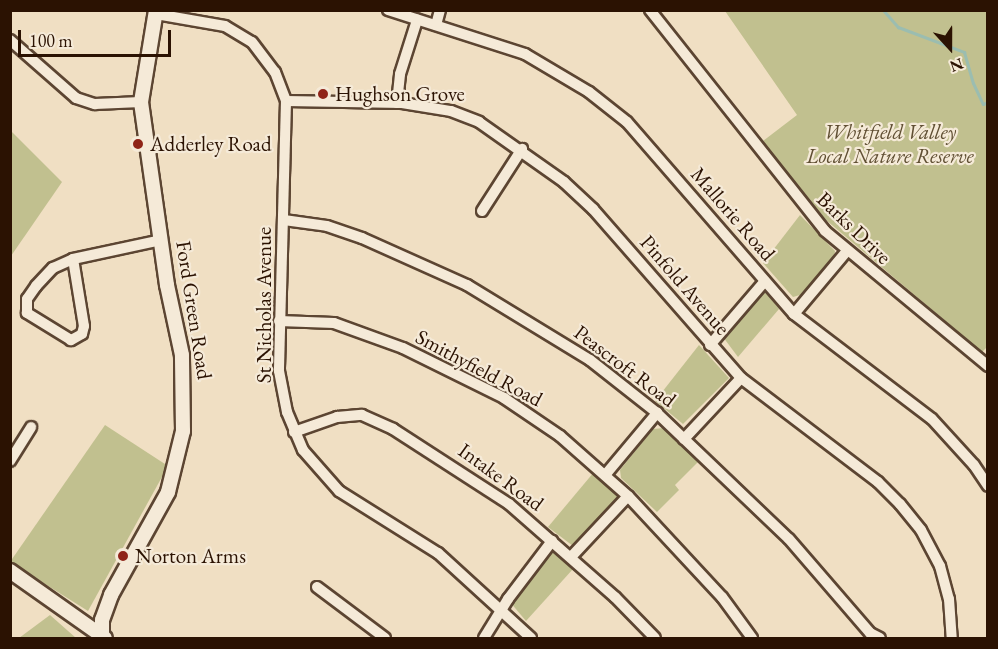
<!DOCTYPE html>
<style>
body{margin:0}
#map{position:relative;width:998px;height:649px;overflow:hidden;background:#f0dfc3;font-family:"EB Garamond",serif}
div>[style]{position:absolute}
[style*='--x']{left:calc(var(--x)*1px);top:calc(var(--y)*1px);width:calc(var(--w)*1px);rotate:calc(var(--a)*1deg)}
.green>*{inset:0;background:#c1c08f}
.stream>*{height:3px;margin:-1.5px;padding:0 1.5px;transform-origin:1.5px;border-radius:1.5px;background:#9bbdb0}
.roads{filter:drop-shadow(2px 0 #5c4532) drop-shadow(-2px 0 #5c4532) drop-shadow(0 2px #5c4532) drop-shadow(0 -2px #5c4532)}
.street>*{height:10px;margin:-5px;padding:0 5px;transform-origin:5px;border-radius:5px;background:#f5ead8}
.secondary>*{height:14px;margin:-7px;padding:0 7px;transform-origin:7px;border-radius:7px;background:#f5ead8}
.dots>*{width:16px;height:16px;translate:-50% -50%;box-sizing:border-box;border:3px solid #f5ead8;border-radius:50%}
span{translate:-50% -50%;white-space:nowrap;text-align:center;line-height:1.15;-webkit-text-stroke:4.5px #f5ead8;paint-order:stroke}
.poi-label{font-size:21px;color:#2b1202}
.left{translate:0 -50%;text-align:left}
.park-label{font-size:21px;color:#604f33;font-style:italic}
.street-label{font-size:21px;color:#2b1202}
.frame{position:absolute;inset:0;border:12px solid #2b1202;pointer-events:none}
.north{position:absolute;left:920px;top:18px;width:60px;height:60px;-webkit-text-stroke:4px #f5ead8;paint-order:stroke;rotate:159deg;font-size:16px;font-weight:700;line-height:24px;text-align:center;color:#2b1202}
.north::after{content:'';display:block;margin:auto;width:21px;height:27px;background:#2b1202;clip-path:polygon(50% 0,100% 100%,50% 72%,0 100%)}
.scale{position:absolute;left:18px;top:30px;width:153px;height:27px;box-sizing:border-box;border:3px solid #2b1202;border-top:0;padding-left:8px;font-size:18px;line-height:21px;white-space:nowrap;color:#2b1202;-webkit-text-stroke:4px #f5ead8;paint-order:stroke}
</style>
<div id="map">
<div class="green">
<div style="clip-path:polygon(725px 11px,987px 11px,988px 346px,982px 352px,813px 209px,763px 141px,797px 115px)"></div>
<div style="clip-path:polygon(11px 131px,62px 182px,11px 256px)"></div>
<div style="clip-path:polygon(800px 215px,835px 251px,834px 259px,800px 295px,793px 297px,763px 263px)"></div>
<div style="clip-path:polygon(766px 292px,779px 309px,738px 357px,723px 337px,757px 295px)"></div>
<div style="clip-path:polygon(699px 345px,729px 378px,683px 424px,655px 401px)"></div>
<div style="clip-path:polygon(105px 425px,168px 466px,88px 611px,10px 562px)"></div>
<div style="clip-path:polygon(664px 428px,700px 460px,675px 485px,679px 490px,657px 512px,621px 478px,620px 470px,653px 429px)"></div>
<div style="clip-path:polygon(594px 472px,618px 493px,619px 498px,573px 546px,548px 527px)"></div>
<div style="clip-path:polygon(550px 553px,555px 553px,573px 569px,526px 621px,510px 602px)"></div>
<div style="clip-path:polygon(50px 615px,76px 638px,19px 638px)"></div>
</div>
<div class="stream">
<div style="--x:883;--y:10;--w:23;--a:49"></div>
<div style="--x:898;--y:27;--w:71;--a:20.7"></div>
<div style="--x:964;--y:52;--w:32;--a:74"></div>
<div style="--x:973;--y:83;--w:23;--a:65"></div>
<div style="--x:983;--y:104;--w:5;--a:-22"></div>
</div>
<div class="roads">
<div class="street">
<div style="--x:388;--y:10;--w:144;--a:17.8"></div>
<div style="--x:525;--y:54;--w:74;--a:30.7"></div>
<div style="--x:589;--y:92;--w:48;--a:38.3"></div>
<div style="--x:627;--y:122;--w:254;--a:49"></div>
<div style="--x:794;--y:314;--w:173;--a:37.3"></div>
<div style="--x:932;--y:419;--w:62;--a:47.6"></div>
<div style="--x:974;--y:465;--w:25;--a:56"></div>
<div style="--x:650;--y:10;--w:282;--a:51.6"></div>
<div style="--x:825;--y:231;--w:212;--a:39.6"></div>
<div style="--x:156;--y:14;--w:70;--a:9.9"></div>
<div style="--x:225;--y:26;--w:31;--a:31"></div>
<div style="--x:252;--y:42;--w:38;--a:53"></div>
<div style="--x:275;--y:72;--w:31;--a:69"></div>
<div style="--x:286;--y:101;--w:270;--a:91.5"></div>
<div style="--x:279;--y:371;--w:42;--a:79"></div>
<div style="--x:287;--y:412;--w:41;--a:67.2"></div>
<div style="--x:303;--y:450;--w:55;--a:48.7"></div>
<div style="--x:339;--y:491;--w:117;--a:32.1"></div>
<div style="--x:438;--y:553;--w:126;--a:42.4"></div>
<div style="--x:436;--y:25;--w:16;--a:-75"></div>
<div style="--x:10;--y:40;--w:88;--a:41.3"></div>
<div style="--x:76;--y:98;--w:20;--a:18"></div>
<div style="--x:95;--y:104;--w:46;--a:-2.5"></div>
<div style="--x:286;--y:101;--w:116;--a:1"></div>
<div style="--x:402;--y:103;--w:50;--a:9.3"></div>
<div style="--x:451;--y:111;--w:30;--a:21"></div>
<div style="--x:479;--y:122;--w:104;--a:35.2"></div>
<div style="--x:564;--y:182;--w:40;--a:43"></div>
<div style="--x:593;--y:209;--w:225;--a:48.8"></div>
<div style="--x:741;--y:378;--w:172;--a:37.2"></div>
<div style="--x:878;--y:482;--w:31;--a:45"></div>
<div style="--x:900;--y:504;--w:33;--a:51"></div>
<div style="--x:921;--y:530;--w:41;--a:62.2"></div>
<div style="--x:940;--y:566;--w:34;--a:75"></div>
<div style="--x:949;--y:599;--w:39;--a:86"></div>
<div style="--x:397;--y:103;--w:29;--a:-84"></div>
<div style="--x:400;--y:74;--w:57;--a:-72.5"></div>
<div style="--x:482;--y:211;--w:74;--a:-57.2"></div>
<div style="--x:284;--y:220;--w:43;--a:7.9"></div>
<div style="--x:327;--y:226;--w:37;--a:19"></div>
<div style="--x:362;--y:238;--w:115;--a:24.1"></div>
<div style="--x:467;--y:285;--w:144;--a:31.4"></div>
<div style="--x:590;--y:360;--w:85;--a:38.3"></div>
<div style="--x:657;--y:413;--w:182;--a:43.7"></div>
<div style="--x:789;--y:539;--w:124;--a:49.2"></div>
<div style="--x:870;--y:633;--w:11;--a:27"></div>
<div style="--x:73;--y:259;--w:68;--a:80.7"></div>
<div style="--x:84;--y:326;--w:8;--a:104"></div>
<div style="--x:82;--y:334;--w:13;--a:151"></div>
<div style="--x:71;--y:340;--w:52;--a:-148.5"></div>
<div style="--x:27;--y:313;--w:14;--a:-90"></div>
<div style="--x:27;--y:299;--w:16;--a:-55"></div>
<div style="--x:36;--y:286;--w:25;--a:-47"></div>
<div style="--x:53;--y:268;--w:22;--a:-24"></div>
<div style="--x:73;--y:259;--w:91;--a:-12.1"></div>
<div style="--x:794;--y:314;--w:81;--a:-50"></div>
<div style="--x:279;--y:321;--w:55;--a:2.1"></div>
<div style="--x:334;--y:323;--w:73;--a:19.9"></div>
<div style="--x:403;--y:348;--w:113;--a:26.3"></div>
<div style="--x:504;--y:398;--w:68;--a:34.2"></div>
<div style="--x:560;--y:436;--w:91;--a:41.4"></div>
<div style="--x:628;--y:496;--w:138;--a:47.1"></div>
<div style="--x:722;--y:597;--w:51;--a:53.8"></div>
<div style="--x:710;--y:345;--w:84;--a:-49.3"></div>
<div style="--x:294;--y:432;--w:46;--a:-19.2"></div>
<div style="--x:337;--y:417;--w:25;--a:-5"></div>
<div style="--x:362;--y:415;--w:34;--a:24"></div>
<div style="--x:393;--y:429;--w:138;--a:32.9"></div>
<div style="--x:509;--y:504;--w:141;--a:41.3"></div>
<div style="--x:615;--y:597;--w:57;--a:45.7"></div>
<div style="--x:684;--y:439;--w:83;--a:-46.9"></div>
<div style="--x:10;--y:461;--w:40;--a:-58"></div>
<div style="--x:606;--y:474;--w:80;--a:-50.1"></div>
<div style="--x:571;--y:557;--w:83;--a:-46.9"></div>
<div style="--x:317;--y:587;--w:85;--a:36.9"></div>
<div style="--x:484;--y:638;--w:46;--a:-58.4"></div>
<div style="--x:508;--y:599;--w:73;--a:-52.8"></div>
</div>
<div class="secondary">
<div style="--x:10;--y:571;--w:116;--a:35.2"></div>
<div style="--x:102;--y:636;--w:16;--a:-90"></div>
<div style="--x:102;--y:620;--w:27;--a:-70"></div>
<div style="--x:111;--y:595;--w:118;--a:-61"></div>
<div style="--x:168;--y:492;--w:63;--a:-76.2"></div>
<div style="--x:183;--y:431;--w:76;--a:-90.8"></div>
<div style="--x:182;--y:355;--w:72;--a:-102.1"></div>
<div style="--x:167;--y:285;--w:185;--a:-98.1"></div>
<div style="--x:141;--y:102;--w:93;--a:-80.7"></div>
</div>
</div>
<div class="dots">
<div style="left:323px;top:94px;background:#8f2418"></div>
<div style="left:138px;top:144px;background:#8f2418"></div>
<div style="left:123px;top:556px;background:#8f2418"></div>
</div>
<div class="poi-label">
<span class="left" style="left:335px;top:94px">Hughson Grove</span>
<span class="left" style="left:150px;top:144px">Adderley Road</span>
<span class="left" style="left:135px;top:556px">Norton Arms</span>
</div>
<div class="park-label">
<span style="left:890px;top:144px">Whitfield Valley<br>Local Nature Reserve</span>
</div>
<div class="street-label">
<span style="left:733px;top:214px;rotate:49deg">Mallorie Road</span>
<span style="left:854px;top:228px;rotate:44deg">Barks Drive</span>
<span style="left:685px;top:285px;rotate:49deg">Pinfold Avenue</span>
<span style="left:264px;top:305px;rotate:-90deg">St Nicholas Avenue</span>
<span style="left:194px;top:310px;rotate:81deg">Ford Green Road</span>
<span style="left:625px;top:366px;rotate:37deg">Peascroft Road</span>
<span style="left:479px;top:368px;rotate:28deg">Smithyfield Road</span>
<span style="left:501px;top:477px;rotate:36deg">Intake Road</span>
</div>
<div class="frame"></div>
<div class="north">N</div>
<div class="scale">100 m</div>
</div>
